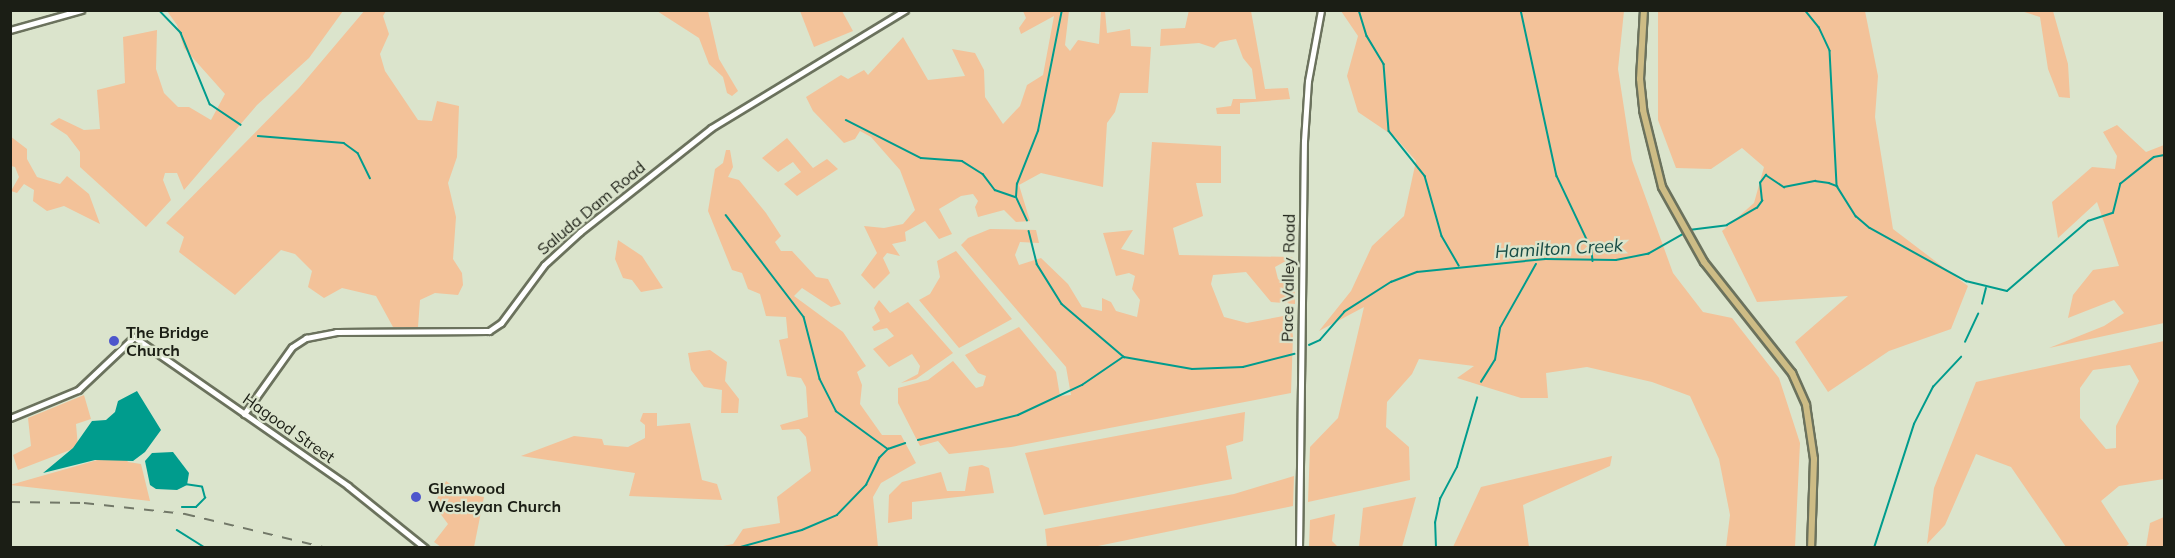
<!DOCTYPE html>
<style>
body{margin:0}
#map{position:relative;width:2175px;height:558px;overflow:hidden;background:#dbe4cc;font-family:Mulish,sans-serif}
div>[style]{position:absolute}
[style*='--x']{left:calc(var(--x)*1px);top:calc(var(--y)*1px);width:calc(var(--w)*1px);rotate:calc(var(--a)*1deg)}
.green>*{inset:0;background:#f3c299}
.water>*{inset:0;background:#009c8d}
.stream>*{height:1.5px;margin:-0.75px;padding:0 0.75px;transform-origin:0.75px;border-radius:0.75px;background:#009c8d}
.roads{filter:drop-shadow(2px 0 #6b725d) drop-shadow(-2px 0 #6b725d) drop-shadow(0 2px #6b725d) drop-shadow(0 -2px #6b725d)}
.minor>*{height:5px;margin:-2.5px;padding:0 2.5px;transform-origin:2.5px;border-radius:2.5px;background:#fff}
.major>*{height:6px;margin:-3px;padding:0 3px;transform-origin:3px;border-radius:3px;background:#cdbc85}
.rail>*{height:1.5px;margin-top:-0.75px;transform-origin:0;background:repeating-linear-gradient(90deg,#727868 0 10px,transparent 0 20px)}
.dots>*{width:16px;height:16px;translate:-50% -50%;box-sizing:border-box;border:3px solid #dbe4cc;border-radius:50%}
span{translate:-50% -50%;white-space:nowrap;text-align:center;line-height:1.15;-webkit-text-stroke:4.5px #dbe4cc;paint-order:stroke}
.street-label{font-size:16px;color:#1b1e15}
.poi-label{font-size:16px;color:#1b1e15;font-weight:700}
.left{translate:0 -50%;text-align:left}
.water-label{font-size:18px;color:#184d46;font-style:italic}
.frame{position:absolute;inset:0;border:12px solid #1b1e15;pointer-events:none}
</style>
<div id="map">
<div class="green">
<div style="clip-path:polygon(365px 10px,386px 11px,383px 16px,389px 34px,380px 54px,385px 71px,418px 120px,432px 121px,437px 101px,459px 106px,457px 157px,448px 183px,456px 217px,453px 259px,462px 273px,463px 285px,458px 295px,435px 293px,420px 300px,418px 327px,393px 327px,376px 296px,342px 288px,324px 298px,308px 287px,312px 271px,295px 254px,281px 250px,235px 295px,179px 252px,184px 237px,166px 223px,299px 88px)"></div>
<div style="clip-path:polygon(1101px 10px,1105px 11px,1107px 33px,1130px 29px,1131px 46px,1151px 47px,1148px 93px,1120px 93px,1115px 112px,1107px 123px,1103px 187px,1041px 173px,1019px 185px,1030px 221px,1016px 222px,1004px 210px,978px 217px,975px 207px,978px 201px,973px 194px,961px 196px,939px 209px,952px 234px,939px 239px,925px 221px,905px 232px,906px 241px,892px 244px,900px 256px,887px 253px,883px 258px,890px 273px,874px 289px,861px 275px,877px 253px,864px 226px,884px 228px,903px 224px,915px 210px,900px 170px,871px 137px,860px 131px,855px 139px,844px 143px,813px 111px,806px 97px,841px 75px,848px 79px,864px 70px,868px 75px,903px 37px,928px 80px,965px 76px,952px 49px,975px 53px,984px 70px,985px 97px,1003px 124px,1020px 106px,1027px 85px,1043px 75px,1054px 16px,1021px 34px,1019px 28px,1026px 18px,1023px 11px,1069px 11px,1065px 45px,1070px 51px,1078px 40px,1099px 44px)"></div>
<div style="clip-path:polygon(1189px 10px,1251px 11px,1265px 89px,1288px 88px,1290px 99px,1240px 103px,1240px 114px,1217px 114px,1216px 108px,1231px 106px,1233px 99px,1256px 99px,1252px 69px,1243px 58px,1236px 39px,1220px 42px,1214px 48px,1199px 43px,1160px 46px,1161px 29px,1185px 28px)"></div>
<div style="clip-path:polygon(1459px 10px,1624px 11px,1618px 69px,1632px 160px,1673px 273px,1703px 312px,1732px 318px,1779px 378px,1800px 443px,1795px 547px,1726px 547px,1730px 515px,1719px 459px,1690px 396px,1652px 382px,1587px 367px,1546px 373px,1548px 398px,1521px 398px,1457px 378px,1474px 366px,1419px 359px,1412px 374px,1387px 402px,1386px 427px,1409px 447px,1410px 480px,1308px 502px,1310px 447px,1338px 418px,1364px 307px,1319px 331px,1351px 291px,1372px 246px,1404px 216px,1416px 161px,1395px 137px,1358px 112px,1347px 76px,1358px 36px,1341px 11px)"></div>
<div style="clip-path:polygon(167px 11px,343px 11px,309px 58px,257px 105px,184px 190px,177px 173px,165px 173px,163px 180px,171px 200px,146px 227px,80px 167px,80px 152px,67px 135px,50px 124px,59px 118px,84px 130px,100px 129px,97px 90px,125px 83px,123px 37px,157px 30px,156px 69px,164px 93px,178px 107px,189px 107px,211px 120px,225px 94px,184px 48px,177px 25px)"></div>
<div style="clip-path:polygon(657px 11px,708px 11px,719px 59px,738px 91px,732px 96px,727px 93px,723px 77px,709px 64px,699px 38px)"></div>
<div style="clip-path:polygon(800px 11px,842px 11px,853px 31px,814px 47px)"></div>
<div style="clip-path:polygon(1658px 11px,1865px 11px,1878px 76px,1875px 117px,1893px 229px,1968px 286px,1951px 329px,1889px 351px,1828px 392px,1795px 342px,1848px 296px,1757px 302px,1722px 231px,1754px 203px,1764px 167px,1742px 148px,1711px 169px,1676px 168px,1658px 120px)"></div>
<div style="clip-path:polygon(2021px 11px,2053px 11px,2068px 64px,2070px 98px,2059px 97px,2048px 69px,2040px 17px)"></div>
<div style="clip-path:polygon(2117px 125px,2146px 152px,2164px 145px,2164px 323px,2049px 348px,2104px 326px,2124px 313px,2114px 300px,2068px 318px,2073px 295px,2093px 270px,2119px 266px,2097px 202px,2058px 238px,2052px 202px,2092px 167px,2115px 169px,2117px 156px,2103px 132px)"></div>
<div style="clip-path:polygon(10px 136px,27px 149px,27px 159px,37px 177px,60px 184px,67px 176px,89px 194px,100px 224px,64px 206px,47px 211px,33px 201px,34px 190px,24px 184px,17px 193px,11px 191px,19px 177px,15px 167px,11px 166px)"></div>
<div style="clip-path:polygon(787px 138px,813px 168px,827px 159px,838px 169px,797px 196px,784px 184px,801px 172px,793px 162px,778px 172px,762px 158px)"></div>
<div style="clip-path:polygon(1152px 142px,1221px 146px,1221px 183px,1196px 183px,1203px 216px,1173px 228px,1179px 255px,1293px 257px,1275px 267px,1278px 279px,1295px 292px,1295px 304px,1271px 302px,1246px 272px,1213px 275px,1211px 284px,1224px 317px,1247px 323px,1289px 315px,1293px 336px,1291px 393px,1011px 447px,949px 454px,938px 441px,920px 446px,898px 403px,898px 388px,928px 380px,953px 361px,976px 388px,983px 386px,986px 376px,978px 373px,965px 355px,1019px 327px,1056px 372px,1060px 396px,1071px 395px,1066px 367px,961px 245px,968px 238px,990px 229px,1036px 230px,1039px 243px,1020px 242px,1015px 255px,1019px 265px,1041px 258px,1068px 284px,1082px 307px,1102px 311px,1102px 298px,1111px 302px,1116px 311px,1137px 317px,1140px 300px,1132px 289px,1135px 276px,1129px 273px,1116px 276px,1103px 233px,1133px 230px,1121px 249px,1144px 255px)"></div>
<div style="clip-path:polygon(726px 150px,730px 150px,733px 167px,728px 177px,739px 180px,766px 213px,781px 236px,775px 242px,781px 251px,792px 251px,816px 277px,828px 279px,841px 304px,831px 307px,802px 288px,794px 296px,843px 332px,866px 366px,857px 372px,862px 385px,860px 404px,882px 435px,901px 435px,916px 463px,881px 483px,873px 497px,878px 547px,718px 547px,733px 544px,743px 529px,780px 523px,777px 497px,811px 471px,806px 437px,799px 429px,782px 430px,780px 425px,808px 417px,806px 387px,801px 378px,787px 376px,779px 340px,788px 338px,786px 317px,766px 316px,760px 294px,748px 289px,742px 273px,732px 270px,708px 211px,715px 169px,723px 163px)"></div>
<div style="clip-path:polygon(618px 240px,642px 256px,663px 288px,641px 292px,632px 280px,623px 278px,615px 259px)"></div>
<div style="clip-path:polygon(956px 251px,1012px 319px,959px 348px,919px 300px,930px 294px,940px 277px,937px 261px)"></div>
<div style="clip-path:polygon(879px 300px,890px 313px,908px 302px,953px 353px,916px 379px,901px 383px,918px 374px,920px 366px,912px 354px,889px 367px,873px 349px,894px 336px,887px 328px,874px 331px,872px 327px,880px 321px,874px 308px)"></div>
<div style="clip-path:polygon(evenodd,2164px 341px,2164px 479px,2119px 486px,2101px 501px,2129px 544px,2125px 547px,2066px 547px,2011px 467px,1976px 454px,1945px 525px,1927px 544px,1934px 488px,1976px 382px,2164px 341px,2130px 365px,2139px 381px,2116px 426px,2116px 448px,2106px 449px,2080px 418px,2080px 388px,2093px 370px,2130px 365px)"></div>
<div style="clip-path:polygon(710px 350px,727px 362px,725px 381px,739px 399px,738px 413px,721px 413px,722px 390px,704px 387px,691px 370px,688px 353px)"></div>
<div style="clip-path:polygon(84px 395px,91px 419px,76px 424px,78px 447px,18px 470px,13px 455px,31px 446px,28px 418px)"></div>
<div style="clip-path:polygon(1245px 412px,1243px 441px,1226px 446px,1232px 479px,1044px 515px,1025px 453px)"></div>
<div style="clip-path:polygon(643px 413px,657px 413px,657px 426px,690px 423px,702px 480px,717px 484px,722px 500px,629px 496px,635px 473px,521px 456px,574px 436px,602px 439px,604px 445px,628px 447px,645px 438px,645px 425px,640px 421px)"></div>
<div style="clip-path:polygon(122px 453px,128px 462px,141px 464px,150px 501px,10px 485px)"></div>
<div style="clip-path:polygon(1612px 456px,1610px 466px,1523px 505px,1529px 547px,1453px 547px,1481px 487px)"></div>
<div style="clip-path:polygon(982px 465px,989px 468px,994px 493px,912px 502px,912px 519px,888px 523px,889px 495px,902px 482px,941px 472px,947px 491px,965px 491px,969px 467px)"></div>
<div style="clip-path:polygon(1294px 476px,1293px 506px,1093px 547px,1047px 547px,1045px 529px,1234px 494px)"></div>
<div style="clip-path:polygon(446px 481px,463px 493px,484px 497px,474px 547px,441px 547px,434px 542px,448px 524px,434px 505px)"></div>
<div style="clip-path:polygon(1416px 497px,1402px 547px,1359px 547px,1363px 508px)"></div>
<div style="clip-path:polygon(1335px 514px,1332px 541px,1338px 547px,1309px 547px,1310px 520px)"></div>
<div style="clip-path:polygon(2164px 517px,2164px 547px,2146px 547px,2150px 523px)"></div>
</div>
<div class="water">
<div style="clip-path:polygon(137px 391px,161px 430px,145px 452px,133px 461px,95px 460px,43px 473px,73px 448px,92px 421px,106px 420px,115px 412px,118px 401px)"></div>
<div style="clip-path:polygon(173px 452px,189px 473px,187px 485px,177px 490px,156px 489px,150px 485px,145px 461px,152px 453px)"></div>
</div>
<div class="stream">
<div style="--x:159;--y:10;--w:32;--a:46"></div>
<div style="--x:181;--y:33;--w:77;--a:67.8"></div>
<div style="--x:210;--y:104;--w:37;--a:34"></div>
<div style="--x:1359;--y:10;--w:27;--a:73"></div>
<div style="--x:1367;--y:36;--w:33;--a:59"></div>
<div style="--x:1384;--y:64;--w:67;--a:85.7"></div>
<div style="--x:1389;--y:131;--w:58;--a:51.3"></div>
<div style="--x:1425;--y:176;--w:62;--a:74.2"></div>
<div style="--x:1442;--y:236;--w:34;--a:60"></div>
<div style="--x:1521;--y:10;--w:170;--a:77.8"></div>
<div style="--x:1557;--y:176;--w:82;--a:64.7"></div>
<div style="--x:1592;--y:250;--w:11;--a:85"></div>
<div style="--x:1805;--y:10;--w:22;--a:51"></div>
<div style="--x:1819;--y:27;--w:26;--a:65"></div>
<div style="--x:1830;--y:51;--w:135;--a:87"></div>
<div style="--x:846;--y:120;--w:84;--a:26.9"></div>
<div style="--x:921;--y:158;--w:41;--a:4.2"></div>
<div style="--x:962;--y:161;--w:25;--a:32"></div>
<div style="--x:983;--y:174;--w:20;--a:53"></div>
<div style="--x:995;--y:190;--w:21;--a:19"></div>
<div style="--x:258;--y:136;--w:86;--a:4.7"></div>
<div style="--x:344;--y:143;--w:17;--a:36"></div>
<div style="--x:358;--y:153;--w:28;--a:64"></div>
<div style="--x:726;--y:215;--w:128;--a:52.6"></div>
<div style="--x:804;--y:317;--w:64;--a:75.5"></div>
<div style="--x:820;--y:379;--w:36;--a:63"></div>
<div style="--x:836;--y:411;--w:64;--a:36.2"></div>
<div style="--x:1027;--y:221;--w:26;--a:-115"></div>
<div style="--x:1016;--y:197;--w:13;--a:-86"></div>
<div style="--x:1017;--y:184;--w:57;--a:-68.4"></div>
<div style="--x:1038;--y:131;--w:123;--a:-78.8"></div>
<div style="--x:1689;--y:230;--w:38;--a:-7"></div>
<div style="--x:1727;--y:225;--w:34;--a:-30"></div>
<div style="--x:1757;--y:208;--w:9;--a:-54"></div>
<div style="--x:1762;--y:201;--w:18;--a:-96"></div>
<div style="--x:1760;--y:183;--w:10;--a:-53"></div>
<div style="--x:1766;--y:175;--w:22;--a:34"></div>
<div style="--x:1784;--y:187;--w:32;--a:-11"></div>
<div style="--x:1815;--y:181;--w:14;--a:8"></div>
<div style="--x:1829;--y:183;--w:9;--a:21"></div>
<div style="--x:1837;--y:186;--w:36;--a:58"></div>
<div style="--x:1856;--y:216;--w:18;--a:41"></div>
<div style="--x:1870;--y:228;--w:110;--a:28.9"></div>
<div style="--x:1966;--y:281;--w:42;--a:13.7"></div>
<div style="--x:2007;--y:291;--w:107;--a:-40.8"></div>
<div style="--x:2088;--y:221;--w:26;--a:-18"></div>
<div style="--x:2113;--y:213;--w:30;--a:-76"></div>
<div style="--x:2120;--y:184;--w:43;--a:-38.5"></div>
<div style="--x:2154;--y:157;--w:10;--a:-11"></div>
<div style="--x:1029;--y:231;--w:34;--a:76"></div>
<div style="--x:1037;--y:264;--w:47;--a:58"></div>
<div style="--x:1062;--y:304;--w:82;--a:40.5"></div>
<div style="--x:1124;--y:357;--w:69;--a:10"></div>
<div style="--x:1192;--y:369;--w:51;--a:-2.2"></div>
<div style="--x:1243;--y:367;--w:53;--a:-14.3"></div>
<div style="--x:1982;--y:304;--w:16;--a:-76"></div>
<div style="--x:1965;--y:342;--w:31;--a:-65"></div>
<div style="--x:1309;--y:345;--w:12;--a:-24"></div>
<div style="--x:1320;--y:340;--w:37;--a:-49"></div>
<div style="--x:1344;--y:312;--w:56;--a:-32.6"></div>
<div style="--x:1391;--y:282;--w:28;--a:-21"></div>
<div style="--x:1417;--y:272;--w:129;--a:-5.8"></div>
<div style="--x:1545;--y:259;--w:71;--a:0.8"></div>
<div style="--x:1616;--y:260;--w:33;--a:-11"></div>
<div style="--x:1648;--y:254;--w:43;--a:-29.6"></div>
<div style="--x:1481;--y:382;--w:26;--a:-58"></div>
<div style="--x:1495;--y:360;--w:32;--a:-81"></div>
<div style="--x:1500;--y:328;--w:73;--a:-60.6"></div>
<div style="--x:918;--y:440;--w:103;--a:-14"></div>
<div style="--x:1018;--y:415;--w:71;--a:-25.1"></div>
<div style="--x:1082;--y:385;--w:50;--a:-34.3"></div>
<div style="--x:182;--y:507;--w:14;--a:0"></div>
<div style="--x:196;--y:507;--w:13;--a:-45"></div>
<div style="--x:205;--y:498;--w:11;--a:-105"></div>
<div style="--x:202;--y:487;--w:15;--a:-172"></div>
<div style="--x:177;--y:530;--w:34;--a:32"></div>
<div style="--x:737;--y:548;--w:67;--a:-15.5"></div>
<div style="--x:802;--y:530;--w:38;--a:-23"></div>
<div style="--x:837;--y:515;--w:42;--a:-46"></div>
<div style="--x:866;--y:485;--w:30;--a:-64"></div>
<div style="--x:879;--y:458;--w:13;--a:-45"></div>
<div style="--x:888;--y:449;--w:18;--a:-19"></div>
<div style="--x:1436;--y:548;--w:25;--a:-92"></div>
<div style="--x:1435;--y:523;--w:25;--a:-78"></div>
<div style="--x:1440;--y:499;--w:36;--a:-62"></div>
<div style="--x:1457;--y:467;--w:72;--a:-73.8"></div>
<div style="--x:1874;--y:548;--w:130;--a:-72.1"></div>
<div style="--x:1914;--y:424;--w:42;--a:-62.8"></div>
<div style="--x:1933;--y:387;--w:41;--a:-47"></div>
</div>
<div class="roads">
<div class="minor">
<div style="--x:10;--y:30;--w:74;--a:-15.7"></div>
<div style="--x:244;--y:414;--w:82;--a:-54.4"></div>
<div style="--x:292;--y:347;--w:17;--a:-33"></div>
<div style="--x:306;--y:338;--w:31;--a:-11"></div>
<div style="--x:336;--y:332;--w:153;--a:-0.4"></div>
<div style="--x:489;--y:331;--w:14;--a:-34"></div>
<div style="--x:501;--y:323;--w:72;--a:-53.4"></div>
<div style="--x:544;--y:265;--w:49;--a:-42.5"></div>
<div style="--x:580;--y:232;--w:167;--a:-38.4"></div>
<div style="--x:711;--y:128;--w:227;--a:-31.3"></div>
<div style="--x:10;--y:418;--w:74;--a:-22.4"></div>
<div style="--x:78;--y:390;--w:77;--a:-43.4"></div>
<div style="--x:134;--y:337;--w:261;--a:34.8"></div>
<div style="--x:348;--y:486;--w:99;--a:38.8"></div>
<div style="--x:1299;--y:548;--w:407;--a:-89.3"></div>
<div style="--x:1304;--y:141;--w:60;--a:-86.2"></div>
<div style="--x:1308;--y:81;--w:72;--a:-79.6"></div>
</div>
<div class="major">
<div style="--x:1644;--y:10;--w:69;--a:93.3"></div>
<div style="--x:1640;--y:79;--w:31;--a:84"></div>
<div style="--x:1643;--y:110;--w:79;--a:76.1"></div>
<div style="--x:1662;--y:187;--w:86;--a:60.8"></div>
<div style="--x:1704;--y:262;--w:142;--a:51.6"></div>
<div style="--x:1792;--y:373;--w:35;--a:66"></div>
<div style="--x:1806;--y:405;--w:55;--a:81.6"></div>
<div style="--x:1814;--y:459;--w:89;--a:91.9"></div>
</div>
</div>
<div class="rail">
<div style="--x:10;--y:502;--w:74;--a:0.8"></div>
<div style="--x:84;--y:503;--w:102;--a:6.2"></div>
<div style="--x:185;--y:514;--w:146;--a:13.5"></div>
</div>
<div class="dots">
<div style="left:114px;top:341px;background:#4d56cc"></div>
<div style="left:416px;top:497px;background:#4d56cc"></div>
</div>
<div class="street-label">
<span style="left:591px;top:208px;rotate:-40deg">Saluda Dam Road</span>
<span style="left:1288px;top:278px;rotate:-89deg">Pace Valley Road</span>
<span style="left:289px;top:428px;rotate:35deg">Hagood Street</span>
</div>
<div class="poi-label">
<span class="left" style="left:126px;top:341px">The Bridge<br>Church</span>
<span class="left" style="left:428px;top:497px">Glenwood<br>Wesleyan Church</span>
</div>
<div class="water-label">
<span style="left:1559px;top:249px;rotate:-3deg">Hamilton Creek</span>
</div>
<div class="frame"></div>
</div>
